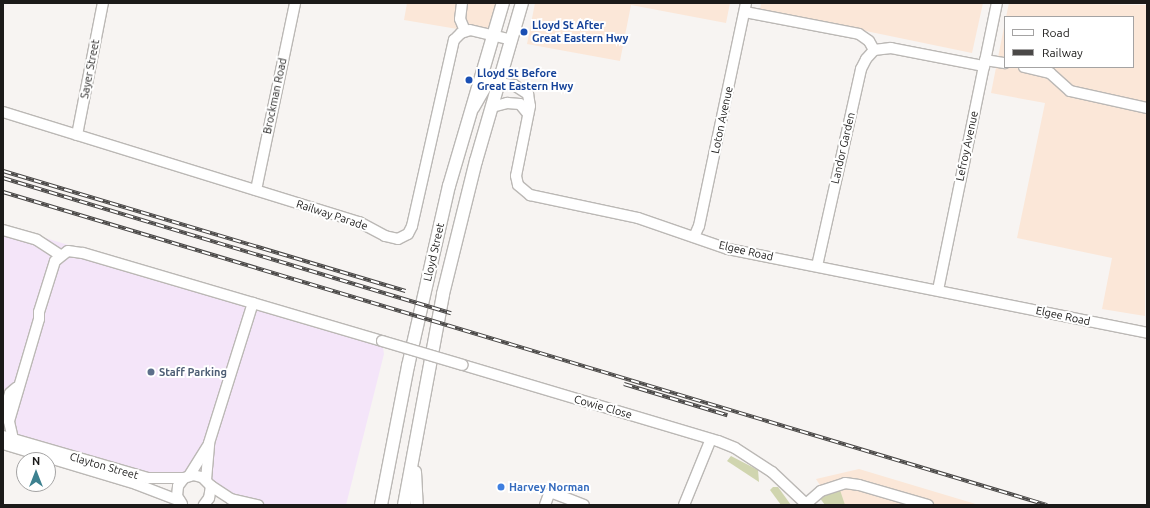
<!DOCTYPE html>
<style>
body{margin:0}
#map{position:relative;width:1150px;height:508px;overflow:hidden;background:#f7f4f2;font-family:Ubuntu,sans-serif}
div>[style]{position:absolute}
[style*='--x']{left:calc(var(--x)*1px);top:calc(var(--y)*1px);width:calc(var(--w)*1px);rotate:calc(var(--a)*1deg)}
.commercial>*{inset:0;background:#fbe7d8}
.medical>*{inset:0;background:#f4e5f9}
.green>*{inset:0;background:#d0d5af}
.roads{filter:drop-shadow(1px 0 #bbb8b5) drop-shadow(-1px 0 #bbb8b5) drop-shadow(0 1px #bbb8b5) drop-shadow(0 -1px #bbb8b5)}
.minor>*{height:10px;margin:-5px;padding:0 5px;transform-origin:5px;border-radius:5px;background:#fff}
.major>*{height:12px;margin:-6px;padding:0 6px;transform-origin:6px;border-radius:6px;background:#fff}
.rail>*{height:4px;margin-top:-2px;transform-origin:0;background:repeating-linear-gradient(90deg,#fff 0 8px,#4a4847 0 16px);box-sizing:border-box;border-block:1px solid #4a4847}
.bridges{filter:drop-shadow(1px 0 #bbb8b5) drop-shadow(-1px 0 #bbb8b5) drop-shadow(0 1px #bbb8b5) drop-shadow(0 -1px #bbb8b5)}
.minor-bridge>*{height:10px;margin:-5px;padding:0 5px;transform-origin:5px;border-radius:5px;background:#fff}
.dots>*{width:11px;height:11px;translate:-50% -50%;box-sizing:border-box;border:2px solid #fff;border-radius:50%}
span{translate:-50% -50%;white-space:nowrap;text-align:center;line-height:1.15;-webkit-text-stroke:4px #fff;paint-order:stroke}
.transit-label{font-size:11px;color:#164399;font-weight:700}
.left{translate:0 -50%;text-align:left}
.street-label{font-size:11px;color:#1b1a19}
.service-label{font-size:11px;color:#4e5e75;font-weight:700}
.shop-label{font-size:11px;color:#366cbe;font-weight:700}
.frame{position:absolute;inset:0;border:4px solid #1b1a19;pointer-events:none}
.legend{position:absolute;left:1004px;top:16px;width:130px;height:52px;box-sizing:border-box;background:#fff;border:1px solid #a4a3a3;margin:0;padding:5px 7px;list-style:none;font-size:12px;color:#1b1a19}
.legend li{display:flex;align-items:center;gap:8px;height:20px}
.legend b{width:20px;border:1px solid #a4a3a3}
.north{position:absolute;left:16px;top:452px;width:40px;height:40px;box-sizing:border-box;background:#fff;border:1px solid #a4a3a3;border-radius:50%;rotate:0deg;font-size:11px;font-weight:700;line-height:16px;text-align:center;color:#1b1a19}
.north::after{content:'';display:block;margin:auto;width:14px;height:18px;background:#3d8190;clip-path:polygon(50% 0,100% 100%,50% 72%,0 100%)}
</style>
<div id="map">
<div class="commercial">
<div style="clip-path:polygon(407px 3px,503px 3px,493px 35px,404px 20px)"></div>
<div style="clip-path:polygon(535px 3px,730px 3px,726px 23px,631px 5px,620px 61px,527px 44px)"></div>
<div style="clip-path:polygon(761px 3px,983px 3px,972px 53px,760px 9px)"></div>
<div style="clip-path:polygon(1009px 3px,1147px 5px,1145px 316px,1102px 309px,1112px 258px,1017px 238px,1045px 103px,991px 93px,1005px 22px,1005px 67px,1133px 67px,1133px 17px,1006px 17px)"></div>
<div style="clip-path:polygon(859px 469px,979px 505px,833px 505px,816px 479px)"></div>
</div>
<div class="medical">
<div style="clip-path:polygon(3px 225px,382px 341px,384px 354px,346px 505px,258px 505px,231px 499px,206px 480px,157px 479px,3px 436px)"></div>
</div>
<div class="green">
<div style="clip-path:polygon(731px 456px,758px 470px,759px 482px,727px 461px)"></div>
<div style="clip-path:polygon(773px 487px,778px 487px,791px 505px,781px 505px,770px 490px)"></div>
<div style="clip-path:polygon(839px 487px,845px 505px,825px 505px,819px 497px)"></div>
</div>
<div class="roads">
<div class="minor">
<div style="--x:462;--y:3;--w:16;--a:97"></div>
<div style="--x:460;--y:19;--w:13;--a:67"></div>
<div style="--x:745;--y:12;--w:116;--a:10.9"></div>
<div style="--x:859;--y:34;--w:12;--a:35"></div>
<div style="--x:869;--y:41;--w:10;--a:61"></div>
<div style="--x:985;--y:60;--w:20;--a:9"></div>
<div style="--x:1024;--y:67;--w:27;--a:13"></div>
<div style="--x:1050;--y:73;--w:27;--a:42"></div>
<div style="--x:1070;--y:91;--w:79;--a:12.4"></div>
<div style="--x:492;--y:107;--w:16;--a:-15"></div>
<div style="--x:507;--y:103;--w:13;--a:4"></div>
<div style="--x:520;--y:104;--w:13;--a:51"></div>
<div style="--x:474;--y:108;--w:30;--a:-60"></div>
<div style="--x:489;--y:82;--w:25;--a:7"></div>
<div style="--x:514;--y:85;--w:17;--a:33"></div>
<div style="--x:528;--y:94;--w:12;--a:81"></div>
<div style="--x:530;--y:106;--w:71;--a:101.3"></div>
<div style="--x:516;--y:176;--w:9;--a:77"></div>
<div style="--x:518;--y:185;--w:16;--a:40"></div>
<div style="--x:530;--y:195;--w:110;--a:12"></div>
<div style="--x:638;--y:218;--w:95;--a:19"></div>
<div style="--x:728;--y:249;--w:427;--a:11.3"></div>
<div style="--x:3;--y:112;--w:373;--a:17.2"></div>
<div style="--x:359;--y:222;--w:30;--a:28"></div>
<div style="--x:385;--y:236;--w:13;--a:13"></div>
<div style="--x:398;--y:239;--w:11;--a:-27"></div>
<div style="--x:408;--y:234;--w:9;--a:-63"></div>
<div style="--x:412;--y:226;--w:191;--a:-77.3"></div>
<div style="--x:454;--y:40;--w:10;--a:-45"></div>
<div style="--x:461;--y:33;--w:9;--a:-18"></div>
<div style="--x:470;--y:30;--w:43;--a:13.4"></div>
<div style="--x:77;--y:135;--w:135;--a:-78.9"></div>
<div style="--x:256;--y:190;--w:191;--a:-78.2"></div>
<div style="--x:3;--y:230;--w:35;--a:16"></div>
<div style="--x:37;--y:240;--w:27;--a:33"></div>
<div style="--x:694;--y:237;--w:12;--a:-66"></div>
<div style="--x:699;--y:226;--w:228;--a:-78.1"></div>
<div style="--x:817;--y:266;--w:202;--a:-77.4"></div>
<div style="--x:861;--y:69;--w:11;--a:-63"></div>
<div style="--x:866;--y:59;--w:12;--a:-48"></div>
<div style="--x:874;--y:50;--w:17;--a:-7"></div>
<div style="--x:891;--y:48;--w:95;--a:11"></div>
<div style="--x:938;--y:290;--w:293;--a:-78.4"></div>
<div style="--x:463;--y:365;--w:266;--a:16.6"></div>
<div style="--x:718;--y:441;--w:18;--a:22"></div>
<div style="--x:735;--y:448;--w:44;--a:33"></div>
<div style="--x:772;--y:472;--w:48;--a:43.3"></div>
<div style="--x:3;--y:415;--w:23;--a:-72"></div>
<div style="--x:10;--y:393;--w:8;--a:-40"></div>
<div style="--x:3;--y:436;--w:151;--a:16.2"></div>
<div style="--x:148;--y:478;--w:36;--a:0"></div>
<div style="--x:13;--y:439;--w:18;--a:-103"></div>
<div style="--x:9;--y:421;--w:106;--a:-73.6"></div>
<div style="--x:39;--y:319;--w:7;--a:-90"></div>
<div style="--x:39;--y:312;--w:53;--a:-72.6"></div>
<div style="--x:55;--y:261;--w:16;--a:-38"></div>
<div style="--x:68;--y:251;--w:15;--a:8"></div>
<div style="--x:83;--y:253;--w:312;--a:16.4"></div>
<div style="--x:3;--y:444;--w:139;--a:16.7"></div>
<div style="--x:136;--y:484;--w:47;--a:21.1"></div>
<div style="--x:189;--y:476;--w:36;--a:-58"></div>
<div style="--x:206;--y:480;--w:37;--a:-85"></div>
<div style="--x:209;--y:443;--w:147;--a:-72.6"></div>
<div style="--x:211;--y:486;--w:24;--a:33"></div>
<div style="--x:231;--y:499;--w:28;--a:13"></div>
<div style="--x:182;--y:504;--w:9;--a:-122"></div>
<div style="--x:177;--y:496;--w:10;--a:-84"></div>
<div style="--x:178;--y:486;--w:10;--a:-53"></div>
<div style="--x:184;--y:478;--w:9;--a:-18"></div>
<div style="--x:193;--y:475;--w:9;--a:13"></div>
<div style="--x:202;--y:477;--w:13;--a:45"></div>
<div style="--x:211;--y:486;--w:12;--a:99"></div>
<div style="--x:209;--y:498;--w:9;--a:126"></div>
<div style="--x:806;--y:504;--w:20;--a:-41"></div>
<div style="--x:821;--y:491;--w:25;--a:-18"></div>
<div style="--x:845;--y:483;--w:14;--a:8"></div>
<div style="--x:859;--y:485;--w:72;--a:16.2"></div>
<div style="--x:545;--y:505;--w:12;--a:-70"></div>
<div style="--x:549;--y:494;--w:4;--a:-14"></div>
<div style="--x:553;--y:493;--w:33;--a:21"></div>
<div style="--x:684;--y:505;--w:71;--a:-67.8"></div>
</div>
<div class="major">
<div style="--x:415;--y:472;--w:33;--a:87"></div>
<div style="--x:381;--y:505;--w:142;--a:-79"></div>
<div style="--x:408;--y:366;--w:185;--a:-77.2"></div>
<div style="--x:449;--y:186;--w:191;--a:-73.6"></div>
<div style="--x:404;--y:505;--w:215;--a:-79.5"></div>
<div style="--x:443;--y:294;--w:137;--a:-76.1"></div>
<div style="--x:476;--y:161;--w:165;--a:-73.8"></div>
</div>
</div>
<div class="rail">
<div style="--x:3;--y:171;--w:420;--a:16.6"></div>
<div style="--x:3;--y:178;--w:468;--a:16.8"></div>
<div style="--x:3;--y:192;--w:1090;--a:16.69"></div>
<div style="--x:624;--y:384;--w:108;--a:16.8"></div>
</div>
<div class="bridges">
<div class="minor-bridge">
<div style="--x:382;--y:341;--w:84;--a:16.5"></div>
</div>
</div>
<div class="dots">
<div style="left:524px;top:32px;background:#1a4fb4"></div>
<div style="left:469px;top:80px;background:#1a4fb4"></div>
<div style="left:151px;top:372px;background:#5c6f8a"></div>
<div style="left:501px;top:487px;background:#3f7fe0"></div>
</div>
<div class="transit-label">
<span class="left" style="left:532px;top:32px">Lloyd St After<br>Great Eastern Hwy</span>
<span class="left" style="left:477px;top:80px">Lloyd St Before<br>Great Eastern Hwy</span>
</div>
<div class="street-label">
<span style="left:90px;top:69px;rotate:-79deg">Sayer Street</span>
<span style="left:275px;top:96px;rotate:-78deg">Brockman Road</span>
<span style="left:722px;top:120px;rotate:-78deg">Loton Avenue</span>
<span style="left:967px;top:146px;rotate:-78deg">Lefroy Avenue</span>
<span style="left:843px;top:148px;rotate:-77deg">Landor Garden</span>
<span style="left:332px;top:215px;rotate:18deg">Railway Parade</span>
<span style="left:746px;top:251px;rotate:13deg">Elgee Road</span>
<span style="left:434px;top:252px;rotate:-77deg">Lloyd Street</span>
<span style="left:1063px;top:316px;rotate:12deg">Elgee Road</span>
<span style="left:603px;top:407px;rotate:16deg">Cowie Close</span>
<span style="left:104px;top:466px;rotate:16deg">Clayton Street</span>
</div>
<div class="service-label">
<span class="left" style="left:159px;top:372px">Staff Parking</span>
</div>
<div class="shop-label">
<span class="left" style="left:509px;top:487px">Harvey Norman</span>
</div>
<div class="frame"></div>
<ul class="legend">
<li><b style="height:5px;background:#fff"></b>Road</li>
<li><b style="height:5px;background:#4a4847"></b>Railway</li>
</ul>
<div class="north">N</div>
</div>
